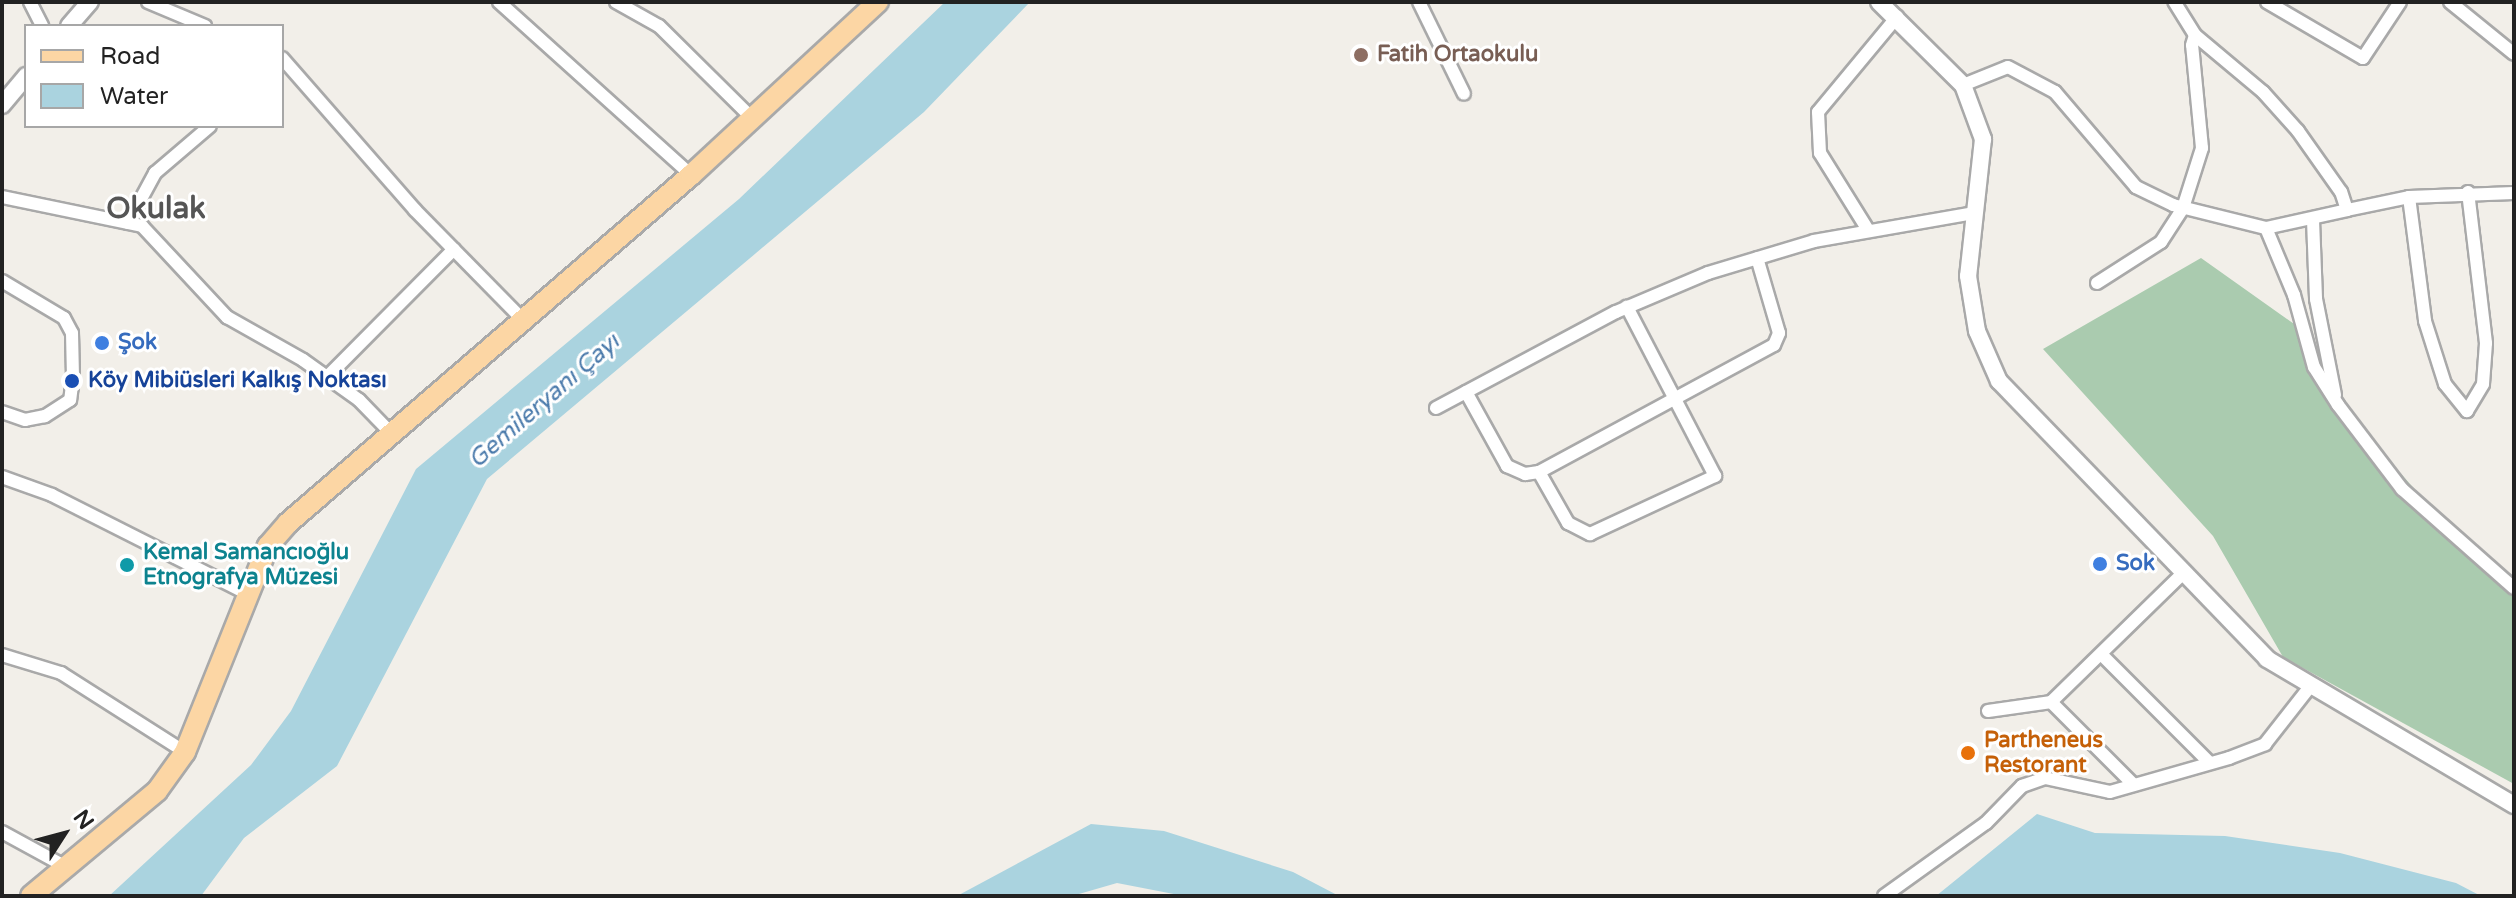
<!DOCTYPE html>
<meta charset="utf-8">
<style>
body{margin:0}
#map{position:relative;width:2516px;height:898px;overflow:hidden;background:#f2efe9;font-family:"Varela Round",sans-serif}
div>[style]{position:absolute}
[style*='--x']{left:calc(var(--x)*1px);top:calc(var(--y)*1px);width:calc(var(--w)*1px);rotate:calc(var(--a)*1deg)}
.cemetery>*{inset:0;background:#aacbaf}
.water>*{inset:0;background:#aad3df}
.roads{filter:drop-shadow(2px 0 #a9a9a9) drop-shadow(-2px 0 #a9a9a9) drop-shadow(0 2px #a9a9a9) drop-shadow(0 -2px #a9a9a9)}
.minor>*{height:12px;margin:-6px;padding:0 6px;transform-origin:6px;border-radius:6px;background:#fff}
.tertiary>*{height:16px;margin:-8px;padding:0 8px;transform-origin:8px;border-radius:8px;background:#fff}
.primary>*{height:20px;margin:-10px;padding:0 10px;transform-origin:10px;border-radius:10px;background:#fcd6a4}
.dots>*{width:22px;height:22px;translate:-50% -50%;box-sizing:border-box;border:4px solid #fff;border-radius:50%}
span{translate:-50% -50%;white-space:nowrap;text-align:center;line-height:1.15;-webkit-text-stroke:6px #fff;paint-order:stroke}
.education-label{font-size:22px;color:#785e54;font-weight:700}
.left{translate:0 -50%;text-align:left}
.shop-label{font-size:22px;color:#366cbe;font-weight:700}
.transit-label{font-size:22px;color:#164399;font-weight:700}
.culture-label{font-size:22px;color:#0d838f;font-weight:700}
.food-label{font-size:22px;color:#c56008;font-weight:700}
.water-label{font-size:24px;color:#4a7aab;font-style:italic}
.district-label{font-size:30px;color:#555;font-weight:700}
.frame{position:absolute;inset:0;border:4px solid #222;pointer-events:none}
.legend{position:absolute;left:24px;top:24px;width:260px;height:104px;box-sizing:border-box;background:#fff;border:2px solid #a7a7a7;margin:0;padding:10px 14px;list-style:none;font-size:24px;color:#222}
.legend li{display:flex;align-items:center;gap:16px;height:40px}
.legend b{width:40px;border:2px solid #a7a7a7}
.north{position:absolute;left:24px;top:794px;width:80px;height:80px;-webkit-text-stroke:6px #fff;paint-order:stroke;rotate:54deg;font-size:22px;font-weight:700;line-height:32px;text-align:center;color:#222}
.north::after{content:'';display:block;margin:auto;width:28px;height:36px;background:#222;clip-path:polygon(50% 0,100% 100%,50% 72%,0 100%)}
</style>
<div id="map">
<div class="cemetery">
<div style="clip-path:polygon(2201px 258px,2297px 326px,2312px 372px,2480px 564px,2514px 595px,2514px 784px,2283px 657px,2213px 536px,2043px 349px)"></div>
</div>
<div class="water">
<div style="clip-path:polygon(945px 2px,1030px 2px,924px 112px,487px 479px,337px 766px,244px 838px,201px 896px,109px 896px,251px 765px,291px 711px,416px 469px,739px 199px)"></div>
<div style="clip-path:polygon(2037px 814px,2095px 833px,2225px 836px,2340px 853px,2456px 883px,2481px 896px,1936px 896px)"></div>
<div style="clip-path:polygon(1091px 824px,1164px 831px,1293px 872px,1339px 896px,1184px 896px,1117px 883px,1072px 896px,957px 896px)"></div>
</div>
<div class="roads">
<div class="minor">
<div style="--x:30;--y:2;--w:27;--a:63"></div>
<div style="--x:148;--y:2;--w:62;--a:22.8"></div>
<div style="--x:499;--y:2;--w:258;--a:42"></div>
<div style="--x:616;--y:2;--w:49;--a:29.2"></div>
<div style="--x:659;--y:26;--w:129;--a:44.7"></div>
<div style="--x:1419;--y:2;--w:102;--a:63.9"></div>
<div style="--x:2267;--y:2;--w:111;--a:30.3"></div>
<div style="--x:2363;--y:58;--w:67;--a:-56.5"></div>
<div style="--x:2450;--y:2;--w:82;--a:39.1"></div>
<div style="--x:282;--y:58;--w:202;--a:48.8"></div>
<div style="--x:415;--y:210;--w:151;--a:45.5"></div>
<div style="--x:1963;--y:85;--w:48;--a:-21.8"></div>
<div style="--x:2008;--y:67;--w:53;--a:28"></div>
<div style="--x:2055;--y:92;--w:125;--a:49.5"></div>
<div style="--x:2136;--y:187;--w:41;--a:25.9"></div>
<div style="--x:2173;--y:205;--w:96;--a:13.9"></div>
<div style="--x:2266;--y:228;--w:83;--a:-12.5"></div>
<div style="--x:2347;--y:210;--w:19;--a:-108"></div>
<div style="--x:2341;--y:192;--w:75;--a:-125.2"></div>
<div style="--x:2298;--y:131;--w:52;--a:-131.9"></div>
<div style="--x:2263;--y:92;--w:89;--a:-140"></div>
<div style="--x:2195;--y:35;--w:39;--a:-122"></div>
<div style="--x:2;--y:197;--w:143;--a:11.7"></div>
<div style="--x:142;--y:226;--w:125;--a:47"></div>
<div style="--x:227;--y:317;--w:87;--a:29.5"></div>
<div style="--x:303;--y:360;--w:69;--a:35.5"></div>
<div style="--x:359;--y:400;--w:43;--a:45.9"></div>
<div style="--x:2409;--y:197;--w:125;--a:82.6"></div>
<div style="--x:2425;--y:321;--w:66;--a:72.4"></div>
<div style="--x:2445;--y:384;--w:35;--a:51"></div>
<div style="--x:2467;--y:411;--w:31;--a:-59"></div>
<div style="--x:2483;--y:384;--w:41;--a:-85.8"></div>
<div style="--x:2486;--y:343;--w:152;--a:-96.8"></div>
<div style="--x:2347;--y:210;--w:63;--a:-11.8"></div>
<div style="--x:2409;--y:197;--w:105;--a:-2.2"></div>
<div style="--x:2313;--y:220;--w:79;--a:87.8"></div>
<div style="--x:2316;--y:299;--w:98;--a:78.8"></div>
<div style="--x:128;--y:223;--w:57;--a:-61.6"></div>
<div style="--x:155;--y:173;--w:72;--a:-40.5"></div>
<div style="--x:2266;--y:228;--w:73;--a:67.3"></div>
<div style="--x:2294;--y:295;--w:75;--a:74.5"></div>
<div style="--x:2314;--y:367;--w:45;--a:57.7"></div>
<div style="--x:2338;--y:405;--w:106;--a:52.7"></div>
<div style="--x:2402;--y:489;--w:149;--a:41.5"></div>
<div style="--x:1868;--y:230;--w:91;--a:-121.9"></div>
<div style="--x:1820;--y:153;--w:41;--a:-92.8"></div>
<div style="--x:1818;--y:112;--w:124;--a:-50.3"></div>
<div style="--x:2;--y:281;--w:72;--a:30.8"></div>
<div style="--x:64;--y:318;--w:17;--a:62"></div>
<div style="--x:72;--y:333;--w:44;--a:88.7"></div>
<div style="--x:73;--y:377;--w:23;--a:97"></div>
<div style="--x:70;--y:400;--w:30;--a:147"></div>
<div style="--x:45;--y:416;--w:20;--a:169"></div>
<div style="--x:25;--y:420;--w:24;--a:-161"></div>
<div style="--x:2097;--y:283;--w:76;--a:-32.6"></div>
<div style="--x:2161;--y:242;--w:40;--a:-57.1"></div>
<div style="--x:2183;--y:208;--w:63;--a:-72.4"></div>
<div style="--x:2202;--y:148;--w:103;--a:-95.5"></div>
<div style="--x:2192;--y:45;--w:10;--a:-73"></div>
<div style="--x:327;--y:377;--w:180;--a:-45.2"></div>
<div style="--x:1466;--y:392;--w:85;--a:61"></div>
<div style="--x:1507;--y:466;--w:20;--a:24"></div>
<div style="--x:1525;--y:474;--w:14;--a:-8"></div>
<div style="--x:1539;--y:472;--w:267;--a:-28.4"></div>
<div style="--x:1774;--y:345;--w:13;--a:-67"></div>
<div style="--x:1779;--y:333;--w:78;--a:-106.3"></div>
<div style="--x:1436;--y:408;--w:204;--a:-28.1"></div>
<div style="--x:1616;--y:312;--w:100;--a:-23"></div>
<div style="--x:1708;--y:273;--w:111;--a:-16.8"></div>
<div style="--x:1814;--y:241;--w:163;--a:-9.9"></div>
<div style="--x:1539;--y:472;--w:59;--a:60.4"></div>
<div style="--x:1568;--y:523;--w:25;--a:27"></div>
<div style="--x:1590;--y:534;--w:138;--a:-24.9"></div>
<div style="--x:1715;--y:476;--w:191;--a:-117.5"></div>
<div style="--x:2;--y:477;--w:53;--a:19.8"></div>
<div style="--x:52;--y:495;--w:220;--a:26.8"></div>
<div style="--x:2101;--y:654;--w:154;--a:45"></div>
<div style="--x:2;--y:655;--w:62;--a:17"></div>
<div style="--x:61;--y:673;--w:147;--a:32.5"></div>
<div style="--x:2051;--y:702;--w:117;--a:45"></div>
<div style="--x:1988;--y:711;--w:64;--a:-8.1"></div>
<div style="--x:2051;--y:702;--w:186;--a:-44.3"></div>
<div style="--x:2;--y:832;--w:71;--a:28.7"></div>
<div style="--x:1884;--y:896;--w:125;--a:-35.6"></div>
<div style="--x:1986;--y:823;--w:52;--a:-45.8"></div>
<div style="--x:2022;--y:786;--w:24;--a:-19"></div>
<div style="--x:2045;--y:778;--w:66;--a:12.2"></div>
<div style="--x:2110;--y:792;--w:124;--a:-15.9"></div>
<div style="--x:2229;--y:758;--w:39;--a:-21"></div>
<div style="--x:2265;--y:744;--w:76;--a:-51.9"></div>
</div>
<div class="tertiary">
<div style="--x:1879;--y:2;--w:118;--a:44.7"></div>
<div style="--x:1963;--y:85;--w:58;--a:69.7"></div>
<div style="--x:1983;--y:139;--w:138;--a:96.2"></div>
<div style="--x:1968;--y:276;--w:56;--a:80.7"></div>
<div style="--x:1977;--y:331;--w:55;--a:66.3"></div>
<div style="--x:1999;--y:381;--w:386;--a:46"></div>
<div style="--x:2267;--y:659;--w:287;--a:30.6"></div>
<div style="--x:69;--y:26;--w:32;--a:-49"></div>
<div style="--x:2;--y:105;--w:38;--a:-50"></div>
</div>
<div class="primary">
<div style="--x:31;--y:896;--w:164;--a:-39.8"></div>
<div style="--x:157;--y:791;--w:48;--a:-54.3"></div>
<div style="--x:185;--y:752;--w:222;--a:-68.1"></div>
<div style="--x:268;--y:546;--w:30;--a:-49"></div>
<div style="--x:288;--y:523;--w:532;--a:-40.81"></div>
<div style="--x:691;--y:175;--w:255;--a:-42.8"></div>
</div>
</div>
<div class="dots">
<div style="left:1361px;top:55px;background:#8d6e63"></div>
<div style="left:102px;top:343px;background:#3f7fe0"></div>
<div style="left:72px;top:381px;background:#1a4fb4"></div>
<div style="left:2100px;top:564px;background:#3f7fe0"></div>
<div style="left:127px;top:565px;background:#0f9aa8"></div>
<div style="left:1968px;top:753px;background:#e8710a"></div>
</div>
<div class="education-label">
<span class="left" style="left:1377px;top:55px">Fatih Ortaokulu</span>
</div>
<div class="shop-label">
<span class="left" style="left:118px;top:343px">Şok</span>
<span class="left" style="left:2116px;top:564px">Sok</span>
</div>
<div class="transit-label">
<span class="left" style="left:88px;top:381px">Köy Mibiüsleri Kalkış Noktası</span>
</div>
<div class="culture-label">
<span class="left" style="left:143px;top:565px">Kemal Samancıoğlu<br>Etnografya Müzesi</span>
</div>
<div class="food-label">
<span class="left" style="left:1984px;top:753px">Partheneus<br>Restorant</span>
</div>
<div class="water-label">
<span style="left:544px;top:401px;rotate:-41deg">Gemileryanı Çayı</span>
</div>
<div class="district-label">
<span style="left:156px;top:209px">Okulak</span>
</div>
<div class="frame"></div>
<ul class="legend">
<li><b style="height:10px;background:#fcd6a4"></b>Road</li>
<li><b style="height:22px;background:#aad3df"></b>Water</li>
</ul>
<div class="north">N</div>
</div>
